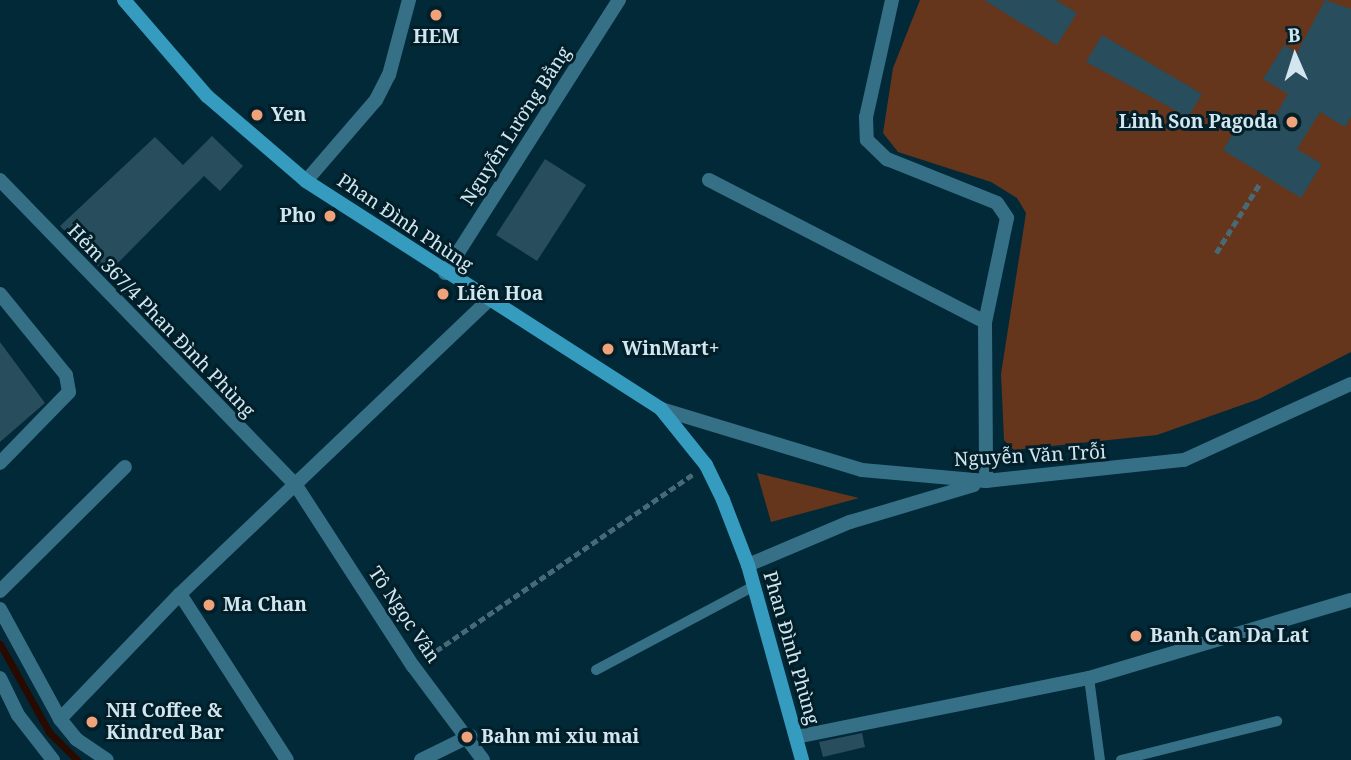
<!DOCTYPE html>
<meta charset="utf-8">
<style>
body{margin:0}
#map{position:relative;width:1351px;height:760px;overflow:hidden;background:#012937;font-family:"Noto Serif",serif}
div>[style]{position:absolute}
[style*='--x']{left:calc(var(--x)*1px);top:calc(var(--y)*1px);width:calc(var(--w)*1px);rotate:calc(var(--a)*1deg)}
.green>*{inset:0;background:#65351c}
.stream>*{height:7px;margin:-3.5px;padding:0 3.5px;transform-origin:3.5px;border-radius:3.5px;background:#280a00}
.building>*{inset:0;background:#284d5c}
.path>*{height:4.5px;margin-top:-2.25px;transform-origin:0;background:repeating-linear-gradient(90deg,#486a76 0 7px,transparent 0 10.5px)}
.service>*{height:10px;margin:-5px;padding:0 5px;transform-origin:5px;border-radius:5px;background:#367087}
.minor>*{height:14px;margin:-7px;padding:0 7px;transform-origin:7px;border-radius:7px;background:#367087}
.tertiary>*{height:14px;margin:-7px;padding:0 7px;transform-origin:7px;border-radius:7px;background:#367087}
.secondary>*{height:14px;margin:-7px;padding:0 7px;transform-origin:7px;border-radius:7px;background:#359bbf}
.dots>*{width:19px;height:19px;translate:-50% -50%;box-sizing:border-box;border:4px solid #021f29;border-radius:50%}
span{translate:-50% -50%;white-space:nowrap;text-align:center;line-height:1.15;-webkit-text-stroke:6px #021f29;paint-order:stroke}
.poi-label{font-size:19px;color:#d2e6ef;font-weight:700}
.left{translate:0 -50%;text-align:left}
.right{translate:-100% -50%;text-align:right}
.street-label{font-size:19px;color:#d2e6ef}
.north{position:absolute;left:1260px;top:21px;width:70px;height:70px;-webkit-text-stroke:5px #021f29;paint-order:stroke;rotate:357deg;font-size:19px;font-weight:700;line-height:28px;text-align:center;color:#d2e6ef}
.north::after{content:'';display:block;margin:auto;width:24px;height:32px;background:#d2e6ef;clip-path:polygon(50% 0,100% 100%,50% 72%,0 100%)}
</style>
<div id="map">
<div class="green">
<div style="clip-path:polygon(920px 0,1351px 0,1351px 352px,1259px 399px,1157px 435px,1014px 450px,1004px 440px,1001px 374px,1026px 213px,1017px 198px,991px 182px,898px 152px,883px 133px,893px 68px)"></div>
<div style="clip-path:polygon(757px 473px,859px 498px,771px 522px)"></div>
</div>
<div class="stream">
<div style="--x:0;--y:644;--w:101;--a:60.9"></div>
<div style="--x:49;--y:732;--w:40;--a:45"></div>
</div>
<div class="building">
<div style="clip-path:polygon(984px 0,1056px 0,1077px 13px,1057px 45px)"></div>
<div style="clip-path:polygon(1325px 0,1351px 9px,1351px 117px,1345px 127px,1320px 112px,1297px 149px,1322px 164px,1301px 198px,1223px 150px,1243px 117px,1266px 131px,1288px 94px,1263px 79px,1284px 45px,1297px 53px)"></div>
<div style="clip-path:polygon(1102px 35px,1202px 94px,1188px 117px,1086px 62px)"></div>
<div style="clip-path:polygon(212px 136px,243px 166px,220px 191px,204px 176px,106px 275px,60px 226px,155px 137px,183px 165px)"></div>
<div style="clip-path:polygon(545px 159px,586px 185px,537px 261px,496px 235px)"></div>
<div style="clip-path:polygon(0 342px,45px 403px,0 442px)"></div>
<div style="clip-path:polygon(862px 733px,865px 747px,823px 757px,819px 742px)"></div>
</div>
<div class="path">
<div style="--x:1216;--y:253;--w:83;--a:-57.8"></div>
<div style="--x:427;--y:657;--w:323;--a:-34.5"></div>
</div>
<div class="service">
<div style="--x:596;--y:670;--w:179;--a:-28"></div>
<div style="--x:1089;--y:678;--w:83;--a:82.4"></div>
<div style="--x:1121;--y:760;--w:161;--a:-14"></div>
</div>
<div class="minor">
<div style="--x:892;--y:0;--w:120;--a:102.5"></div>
<div style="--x:866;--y:117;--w:23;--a:88"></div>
<div style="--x:867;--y:140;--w:28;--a:44"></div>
<div style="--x:887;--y:159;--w:118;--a:21.8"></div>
<div style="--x:997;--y:203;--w:18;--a:56"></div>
<div style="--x:1007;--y:218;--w:106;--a:101.9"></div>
<div style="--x:985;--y:322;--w:159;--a:89.6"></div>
<div style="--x:0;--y:180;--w:427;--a:45.9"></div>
<div style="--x:297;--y:487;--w:213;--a:57.1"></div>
<div style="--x:413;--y:666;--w:117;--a:53.3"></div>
<div style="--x:709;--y:180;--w:310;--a:27.2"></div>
<div style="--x:306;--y:181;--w:107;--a:-49.2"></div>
<div style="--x:376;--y:100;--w:28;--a:-63"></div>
<div style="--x:389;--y:75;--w:78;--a:-75.1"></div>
<div style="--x:445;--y:273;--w:324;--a:-57.5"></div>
<div style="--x:0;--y:294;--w:104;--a:50.8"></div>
<div style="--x:66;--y:375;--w:17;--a:80"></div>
<div style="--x:69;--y:392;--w:99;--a:134.2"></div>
<div style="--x:0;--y:591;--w:176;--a:-44.8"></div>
<div style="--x:180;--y:594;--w:197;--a:57.2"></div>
<div style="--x:0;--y:609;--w:125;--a:61.4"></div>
<div style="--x:60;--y:719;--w:26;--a:51"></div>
<div style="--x:76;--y:739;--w:37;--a:34"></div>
<div style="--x:0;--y:678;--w:41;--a:64.1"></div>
<div style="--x:18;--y:715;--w:57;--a:52.1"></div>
<div style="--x:60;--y:719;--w:173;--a:-46.2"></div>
<div style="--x:180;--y:594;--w:425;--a:-43.6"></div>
<div style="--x:796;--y:737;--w:299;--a:-11.4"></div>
<div style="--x:1089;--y:678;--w:273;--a:-16.6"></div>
<div style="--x:421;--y:760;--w:55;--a:-26.1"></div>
</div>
<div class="tertiary">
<div style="--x:661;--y:409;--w:210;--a:16.9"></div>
<div style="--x:862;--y:470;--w:124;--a:5.1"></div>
<div style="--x:986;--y:481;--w:199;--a:-6.1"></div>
<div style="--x:1184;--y:460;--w:183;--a:-24.5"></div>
<div style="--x:748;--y:565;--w:111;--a:-22.9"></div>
<div style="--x:850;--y:522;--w:129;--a:-16.6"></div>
</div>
<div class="secondary">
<div style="--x:124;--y:0;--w:127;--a:49.2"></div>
<div style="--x:207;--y:96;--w:130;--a:40.6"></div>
<div style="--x:306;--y:181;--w:422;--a:32.7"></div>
<div style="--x:661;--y:409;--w:72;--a:51.2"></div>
<div style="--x:706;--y:465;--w:39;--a:64"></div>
<div style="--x:723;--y:500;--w:70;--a:69"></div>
<div style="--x:748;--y:565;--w:202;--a:74.5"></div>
</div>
<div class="dots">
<div style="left:436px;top:15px;background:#f0a27a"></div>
<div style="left:257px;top:115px;background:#f0a27a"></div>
<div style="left:1292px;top:122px;background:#f0a27a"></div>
<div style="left:330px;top:216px;background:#f0a27a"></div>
<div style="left:443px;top:294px;background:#f0a27a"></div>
<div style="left:608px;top:349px;background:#f0a27a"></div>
<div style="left:209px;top:605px;background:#f0a27a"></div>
<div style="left:1136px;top:636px;background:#f0a27a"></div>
<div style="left:92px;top:722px;background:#f0a27a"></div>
<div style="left:467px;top:737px;background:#f0a27a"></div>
</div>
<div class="poi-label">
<span style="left:436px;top:37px">HEM</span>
<span class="left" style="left:271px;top:115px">Yen</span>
<span class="right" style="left:1278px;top:122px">Linh Son Pagoda</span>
<span class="right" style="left:316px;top:216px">Pho</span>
<span class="left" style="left:457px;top:294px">Liên Hoa</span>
<span class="left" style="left:622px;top:349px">WinMart+</span>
<span class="left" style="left:223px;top:605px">Ma Chan</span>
<span class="left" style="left:1150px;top:636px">Banh Can Da Lat</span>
<span class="left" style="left:106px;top:722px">NH Coffee &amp;<br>Kindred Bar</span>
<span class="left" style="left:481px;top:737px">Bahn mi xiu mai</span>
</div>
<div class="street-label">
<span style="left:516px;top:126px;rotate:-57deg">Nguyễn Lương Bằng</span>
<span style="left:405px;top:223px;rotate:34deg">Phan Đình Phùng</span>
<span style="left:161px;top:321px;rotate:46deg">Hẻm 367/4 Phan Đình Phùng</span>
<span style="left:1030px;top:456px;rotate:-3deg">Nguyễn Văn Trỗi</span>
<span style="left:404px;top:615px;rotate:56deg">Tô Ngọc Vân</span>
<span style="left:791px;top:648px;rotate:74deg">Phan Đình Phùng</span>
</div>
<div class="north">B</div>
</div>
